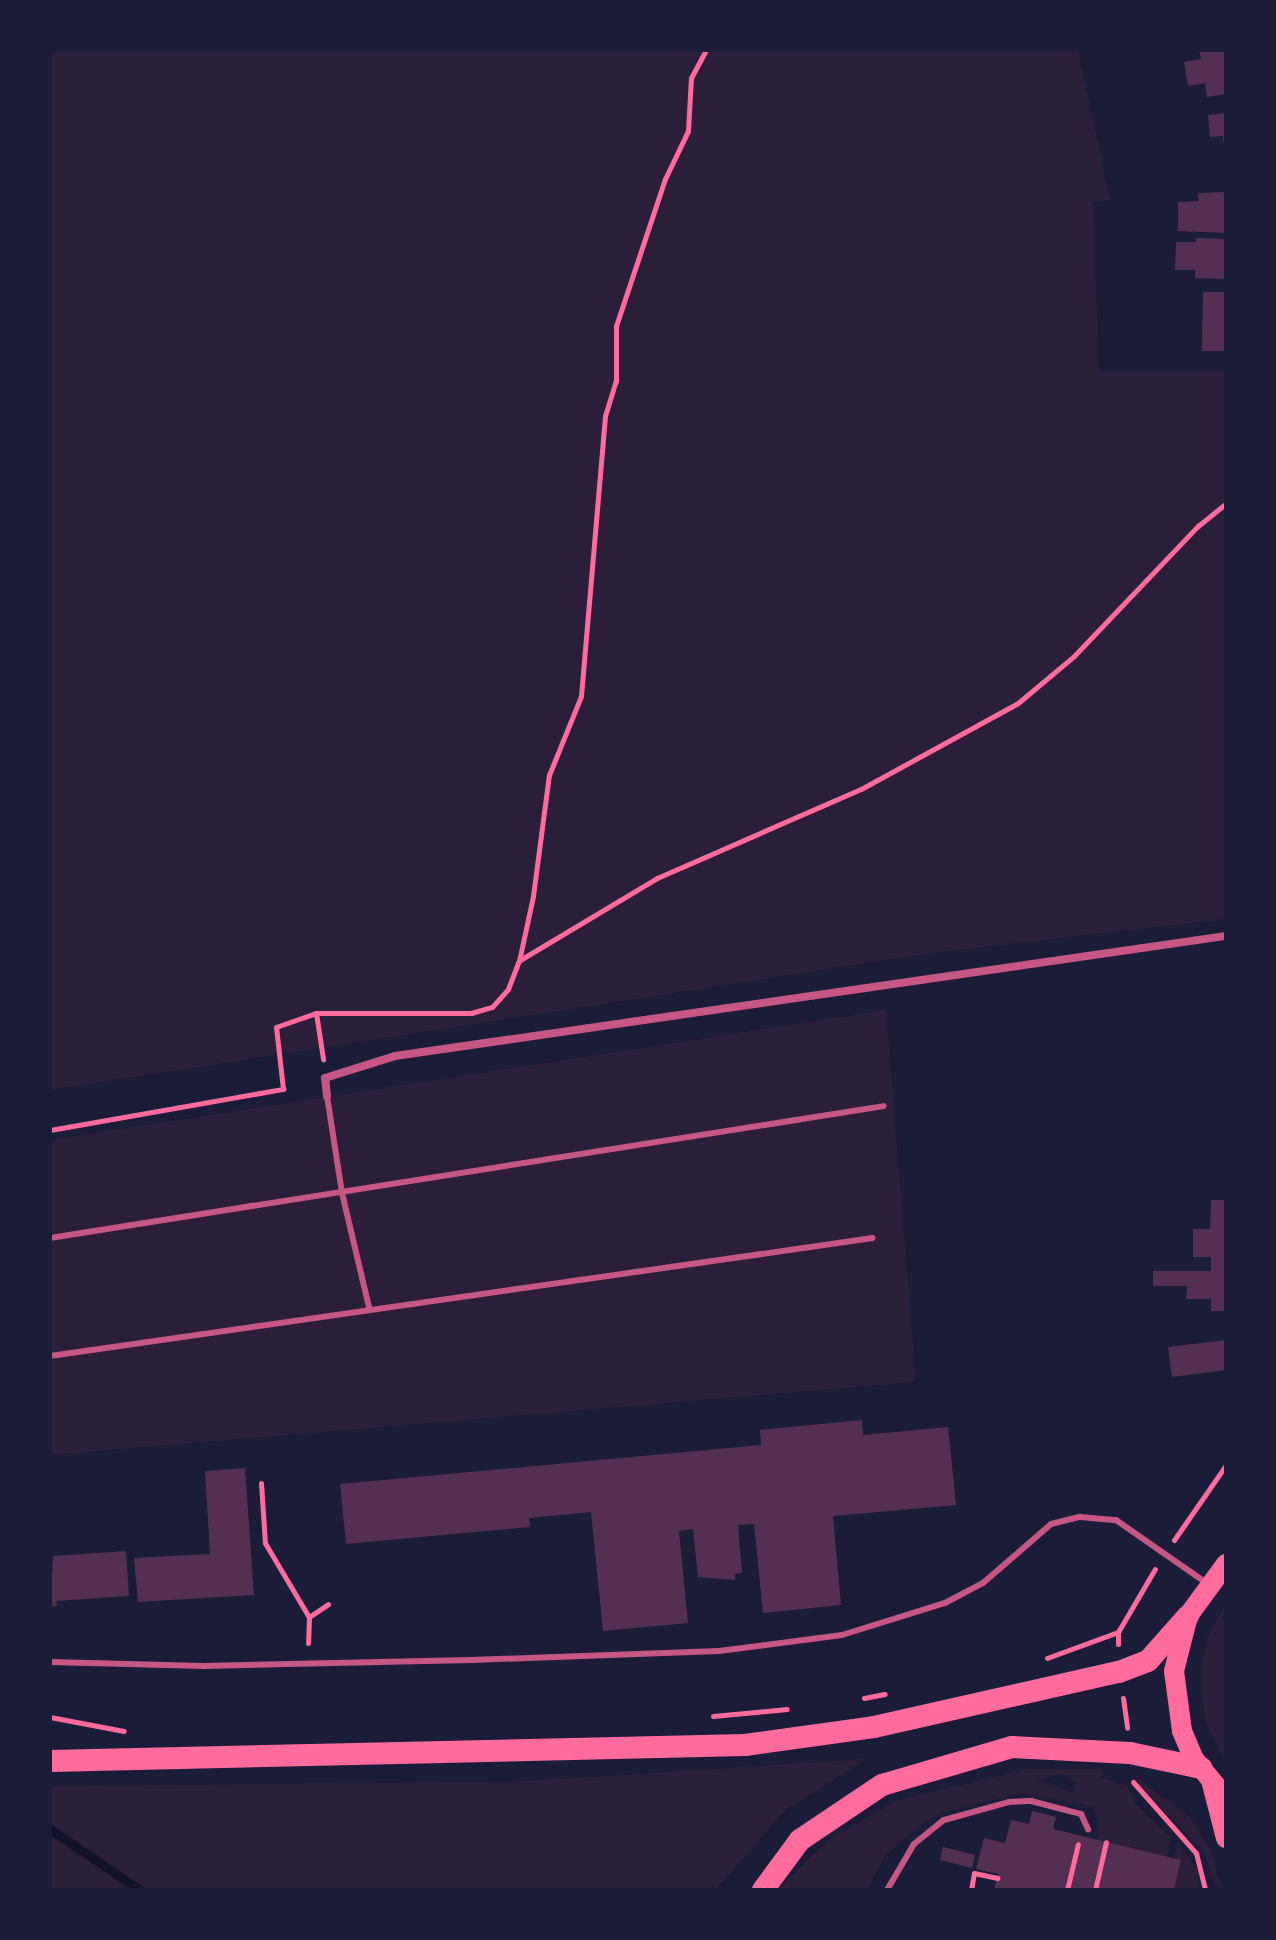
<!DOCTYPE html>
<style>
body{margin:0}
#map{position:relative;width:1276px;height:1940px;overflow:hidden;background:#1b1b3a;font-family:"Zilla Slab",serif}
div>[style]{position:absolute}
[style*='--x']{left:calc(var(--x)*1px);top:calc(var(--y)*1px);width:calc(var(--w)*1px);rotate:calc(var(--a)*1deg)}
.green>*{inset:0;background:#2a1e3b}
.stream>*{height:9px;margin:-4.5px;padding:0 4.5px;transform-origin:4.5px;border-radius:4.5px;background:#12122b}
.building>*{inset:0;background:#542f53}
.path>*{height:5px;margin:-2.5px;padding:0 2.5px;transform-origin:2.5px;border-radius:2.5px;background:#ff6b9d}
.service>*{height:6px;margin:-3px;padding:0 3px;transform-origin:3px;border-radius:3px;background:#c65784}
.minor>*{height:8px;margin:-4px;padding:0 4px;transform-origin:4px;border-radius:4px;background:#c65784}
.primary>*{height:20px;margin:-10px;padding:0 10px;transform-origin:10px;border-radius:10px;background:#ff6b9d}
.trunk>*{height:22px;margin:-11px;padding:0 11px;transform-origin:11px;border-radius:11px;background:#ff6b9d}
span{translate:-50% -50%;white-space:nowrap;text-align:center;line-height:1.15;-webkit-text-stroke:6px #1b1b3a;paint-order:stroke}
.frame{position:absolute;inset:0;border:52px solid #1b1b3a;pointer-events:none}
</style>
<div id="map">
<div class="green">
<div style="clip-path:polygon(50px 50px,1078px 50px,1110px 200px,1093px 201px,1099px 372px,1226px 372px,1226px 919px,931px 953px,50px 1090px)"></div>
<div style="clip-path:polygon(886px 1010px,916px 1382px,50px 1455px,50px 1140px)"></div>
<div style="clip-path:polygon(1226px 1602px,1226px 1762px,1206px 1723px,1200px 1681px,1207px 1638px)"></div>
<div style="clip-path:polygon(866px 1759px,786px 1810px,715px 1890px,50px 1890px,50px 1788px,57px 1786px,528px 1781px)"></div>
<div style="clip-path:polygon(evenodd,1027px 1769px,1102px 1769px,1102px 1777px,1127px 1786px,1137px 1805px,1171px 1837px,1167px 1857px,1098px 1841px,1100px 1819px,1090px 1806px,1023px 1793px,939px 1813px,920px 1825px,886px 1855px,867px 1890px,776px 1890px,829px 1840px,895px 1801px,1027px 1769px,1063px 1774px,1076px 1783px,1074px 1793px,1036px 1780px,1063px 1774px)"></div>
<div style="clip-path:polygon(1137px 1777px,1189px 1816px,1211px 1850px,1222px 1890px,1215px 1885px,1203px 1850px,1141px 1788px)"></div>
<div style="clip-path:polygon(1178px 1844px,1198px 1870px,1198px 1890px,1174px 1890px,1181px 1861px,1174px 1858px)"></div>
</div>
<div class="stream">
<div style="--x:50;--y:1829;--w:109;--a:34.1"></div>
</div>
<div class="building">
<div style="clip-path:polygon(1199px 50px,1226px 50px,1226px 94px,1207px 97px,1205px 83px,1188px 86px,1184px 62px,1201px 59px)"></div>
<div style="clip-path:polygon(1226px 113px,1226px 146px,1224px 146px,1223px 136px,1210px 137px,1208px 115px)"></div>
<div style="clip-path:polygon(1226px 192px,1226px 233px,1178px 231px,1178px 202px,1199px 201px,1198px 193px)"></div>
<div style="clip-path:polygon(1196px 238px,1226px 239px,1226px 279px,1195px 278px,1195px 270px,1175px 270px,1176px 242px,1196px 242px)"></div>
<div style="clip-path:polygon(1203px 292px,1226px 292px,1226px 351px,1202px 351px)"></div>
<div style="clip-path:polygon(1211px 1200px,1226px 1200px,1226px 1311px,1211px 1311px,1211px 1299px,1186px 1299px,1187px 1286px,1153px 1286px,1153px 1271px,1211px 1271px,1211px 1257px,1193px 1257px,1193px 1229px,1210px 1229px)"></div>
<div style="clip-path:polygon(1226px 1340px,1226px 1370px,1172px 1377px,1168px 1347px)"></div>
<div style="clip-path:polygon(862px 1420px,863px 1435px,948px 1427px,956px 1505px,833px 1516px,841px 1605px,763px 1613px,754px 1524px,738px 1525px,742px 1573px,735px 1574px,735px 1580px,698px 1577px,693px 1529px,679px 1531px,688px 1623px,603px 1631px,591px 1512px,529px 1518px,530px 1527px,346px 1544px,340px 1484px,761px 1445px,760px 1430px)"></div>
<div style="clip-path:polygon(245px 1468px,254px 1595px,138px 1602px,134px 1558px,210px 1554px,205px 1471px)"></div>
<div style="clip-path:polygon(126px 1551px,129px 1596px,56px 1601px,57px 1606px,50px 1607px,53px 1556px)"></div>
<div style="clip-path:polygon(1032px 1811px,1056px 1817px,1053px 1829px,1181px 1860px,1174px 1890px,994px 1890px,998px 1874px,976px 1869px,984px 1838px,1005px 1843px,1011px 1820px,1029px 1824px)"></div>
<div style="clip-path:polygon(943px 1847px,975px 1855px,972px 1868px,940px 1860px)"></div>
</div>
<div class="path">
<div style="--x:520;--y:960;--w:160;--a:-30.9"></div>
<div style="--x:657;--y:878;--w:223;--a:-23.6"></div>
<div style="--x:861;--y:789;--w:179;--a:-28.7"></div>
<div style="--x:1018;--y:703;--w:73;--a:-40"></div>
<div style="--x:1074;--y:656;--w:180;--a:-46.4"></div>
<div style="--x:1198;--y:526;--w:36;--a:-39"></div>
<div style="--x:316;--y:1013;--w:47;--a:81.3"></div>
<div style="--x:50;--y:1130;--w:237;--a:-10"></div>
<div style="--x:283;--y:1089;--w:62;--a:-96.4"></div>
<div style="--x:276;--y:1027;--w:42;--a:-19.3"></div>
<div style="--x:316;--y:1013;--w:155;--a:0"></div>
<div style="--x:471;--y:1013;--w:22;--a:-16"></div>
<div style="--x:492;--y:1007;--w:24;--a:-48"></div>
<div style="--x:508;--y:989;--w:30;--a:-69"></div>
<div style="--x:519;--y:961;--w:66;--a:-77.8"></div>
<div style="--x:533;--y:896;--w:122;--a:-82.5"></div>
<div style="--x:549;--y:775;--w:85;--a:-67.9"></div>
<div style="--x:581;--y:696;--w:281;--a:-85.1"></div>
<div style="--x:605;--y:416;--w:37;--a:-73"></div>
<div style="--x:616;--y:381;--w:55;--a:-90"></div>
<div style="--x:616;--y:326;--w:155;--a:-71.6"></div>
<div style="--x:665;--y:179;--w:53;--a:-64.4"></div>
<div style="--x:688;--y:131;--w:53;--a:-86.8"></div>
<div style="--x:691;--y:78;--w:32;--a:-62"></div>
<div style="--x:261;--y:1483;--w:60;--a:86.2"></div>
<div style="--x:265;--y:1543;--w:86;--a:59.3"></div>
<div style="--x:309;--y:1617;--w:26;--a:92"></div>
<div style="--x:1174;--y:1540;--w:91;--a:-55.3"></div>
<div style="--x:309;--y:1617;--w:23;--a:-34"></div>
<div style="--x:1118;--y:1644;--w:12;--a:-90"></div>
<div style="--x:1118;--y:1632;--w:73;--a:-59.6"></div>
<div style="--x:1047;--y:1658;--w:76;--a:-20.1"></div>
<div style="--x:864;--y:1698;--w:21;--a:-11"></div>
<div style="--x:1123;--y:1698;--w:30;--a:82"></div>
<div style="--x:713;--y:1716;--w:74;--a:-5.4"></div>
<div style="--x:50;--y:1717;--w:75;--a:10.7"></div>
<div style="--x:1133;--y:1782;--w:95;--a:48.4"></div>
<div style="--x:1196;--y:1853;--w:38;--a:76"></div>
<div style="--x:971;--y:1890;--w:17;--a:-80"></div>
<div style="--x:974;--y:1873;--w:24;--a:12"></div>
<div style="--x:1067;--y:1890;--w:47;--a:-76.6"></div>
<div style="--x:1095;--y:1890;--w:49;--a:-77.1"></div>
</div>
<div class="service">
<div style="--x:327;--y:1096;--w:98;--a:81.2"></div>
<div style="--x:342;--y:1193;--w:117;--a:76.7"></div>
<div style="--x:50;--y:1238;--w:844;--a:-8.99"></div>
<div style="--x:50;--y:1356;--w:831;--a:-8.16"></div>
<div style="--x:50;--y:1662;--w:154;--a:1.5"></div>
<div style="--x:204;--y:1666;--w:267;--a:-1.3"></div>
<div style="--x:471;--y:1660;--w:248;--a:-2.1"></div>
<div style="--x:719;--y:1651;--w:124;--a:-7.4"></div>
<div style="--x:842;--y:1635;--w:108;--a:-17.3"></div>
<div style="--x:945;--y:1603;--w:43;--a:-27.8"></div>
<div style="--x:983;--y:1583;--w:90;--a:-40.9"></div>
<div style="--x:1051;--y:1524;--w:30;--a:-14"></div>
<div style="--x:1080;--y:1517;--w:36;--a:5"></div>
<div style="--x:1116;--y:1520;--w:112;--a:34.8"></div>
<div style="--x:887;--y:1890;--w:53;--a:-59.6"></div>
<div style="--x:914;--y:1844;--w:38;--a:-39"></div>
<div style="--x:944;--y:1820;--w:67;--a:-15.5"></div>
<div style="--x:1009;--y:1802;--w:22;--a:-3"></div>
<div style="--x:1031;--y:1801;--w:52;--a:14.6"></div>
<div style="--x:1081;--y:1814;--w:17;--a:65"></div>
</div>
<div class="minor">
<div style="--x:327;--y:1096;--w:18;--a:-96"></div>
<div style="--x:325;--y:1078;--w:73;--a:-17.4"></div>
<div style="--x:395;--y:1056;--w:840;--a:-8.22"></div>
</div>
<div class="primary">
<div style="--x:1226;--y:1564;--w:64;--a:126.2"></div>
<div style="--x:1188;--y:1616;--w:57;--a:104.3"></div>
<div style="--x:1174;--y:1671;--w:61;--a:82.4"></div>
<div style="--x:1182;--y:1731;--w:30;--a:67"></div>
<div style="--x:1194;--y:1759;--w:50;--a:50.6"></div>
<div style="--x:1212;--y:1784;--w:56;--a:75.5"></div>
</div>
<div class="trunk">
<div style="--x:50;--y:1761;--w:695;--a:-1.32"></div>
<div style="--x:745;--y:1745;--w:130;--a:-7.9"></div>
<div style="--x:874;--y:1727;--w:251;--a:-12.7"></div>
<div style="--x:1119;--y:1672;--w:31;--a:-21"></div>
<div style="--x:1148;--y:1661;--w:60;--a:-48.4"></div>
<div style="--x:763;--y:1890;--w:62;--a:-53.5"></div>
<div style="--x:800;--y:1840;--w:99;--a:-33.9"></div>
<div style="--x:882;--y:1785;--w:135;--a:-16.3"></div>
<div style="--x:1012;--y:1747;--w:118;--a:2.9"></div>
<div style="--x:1130;--y:1753;--w:73;--a:11.9"></div>
</div>
<div class="frame"></div>
</div>
